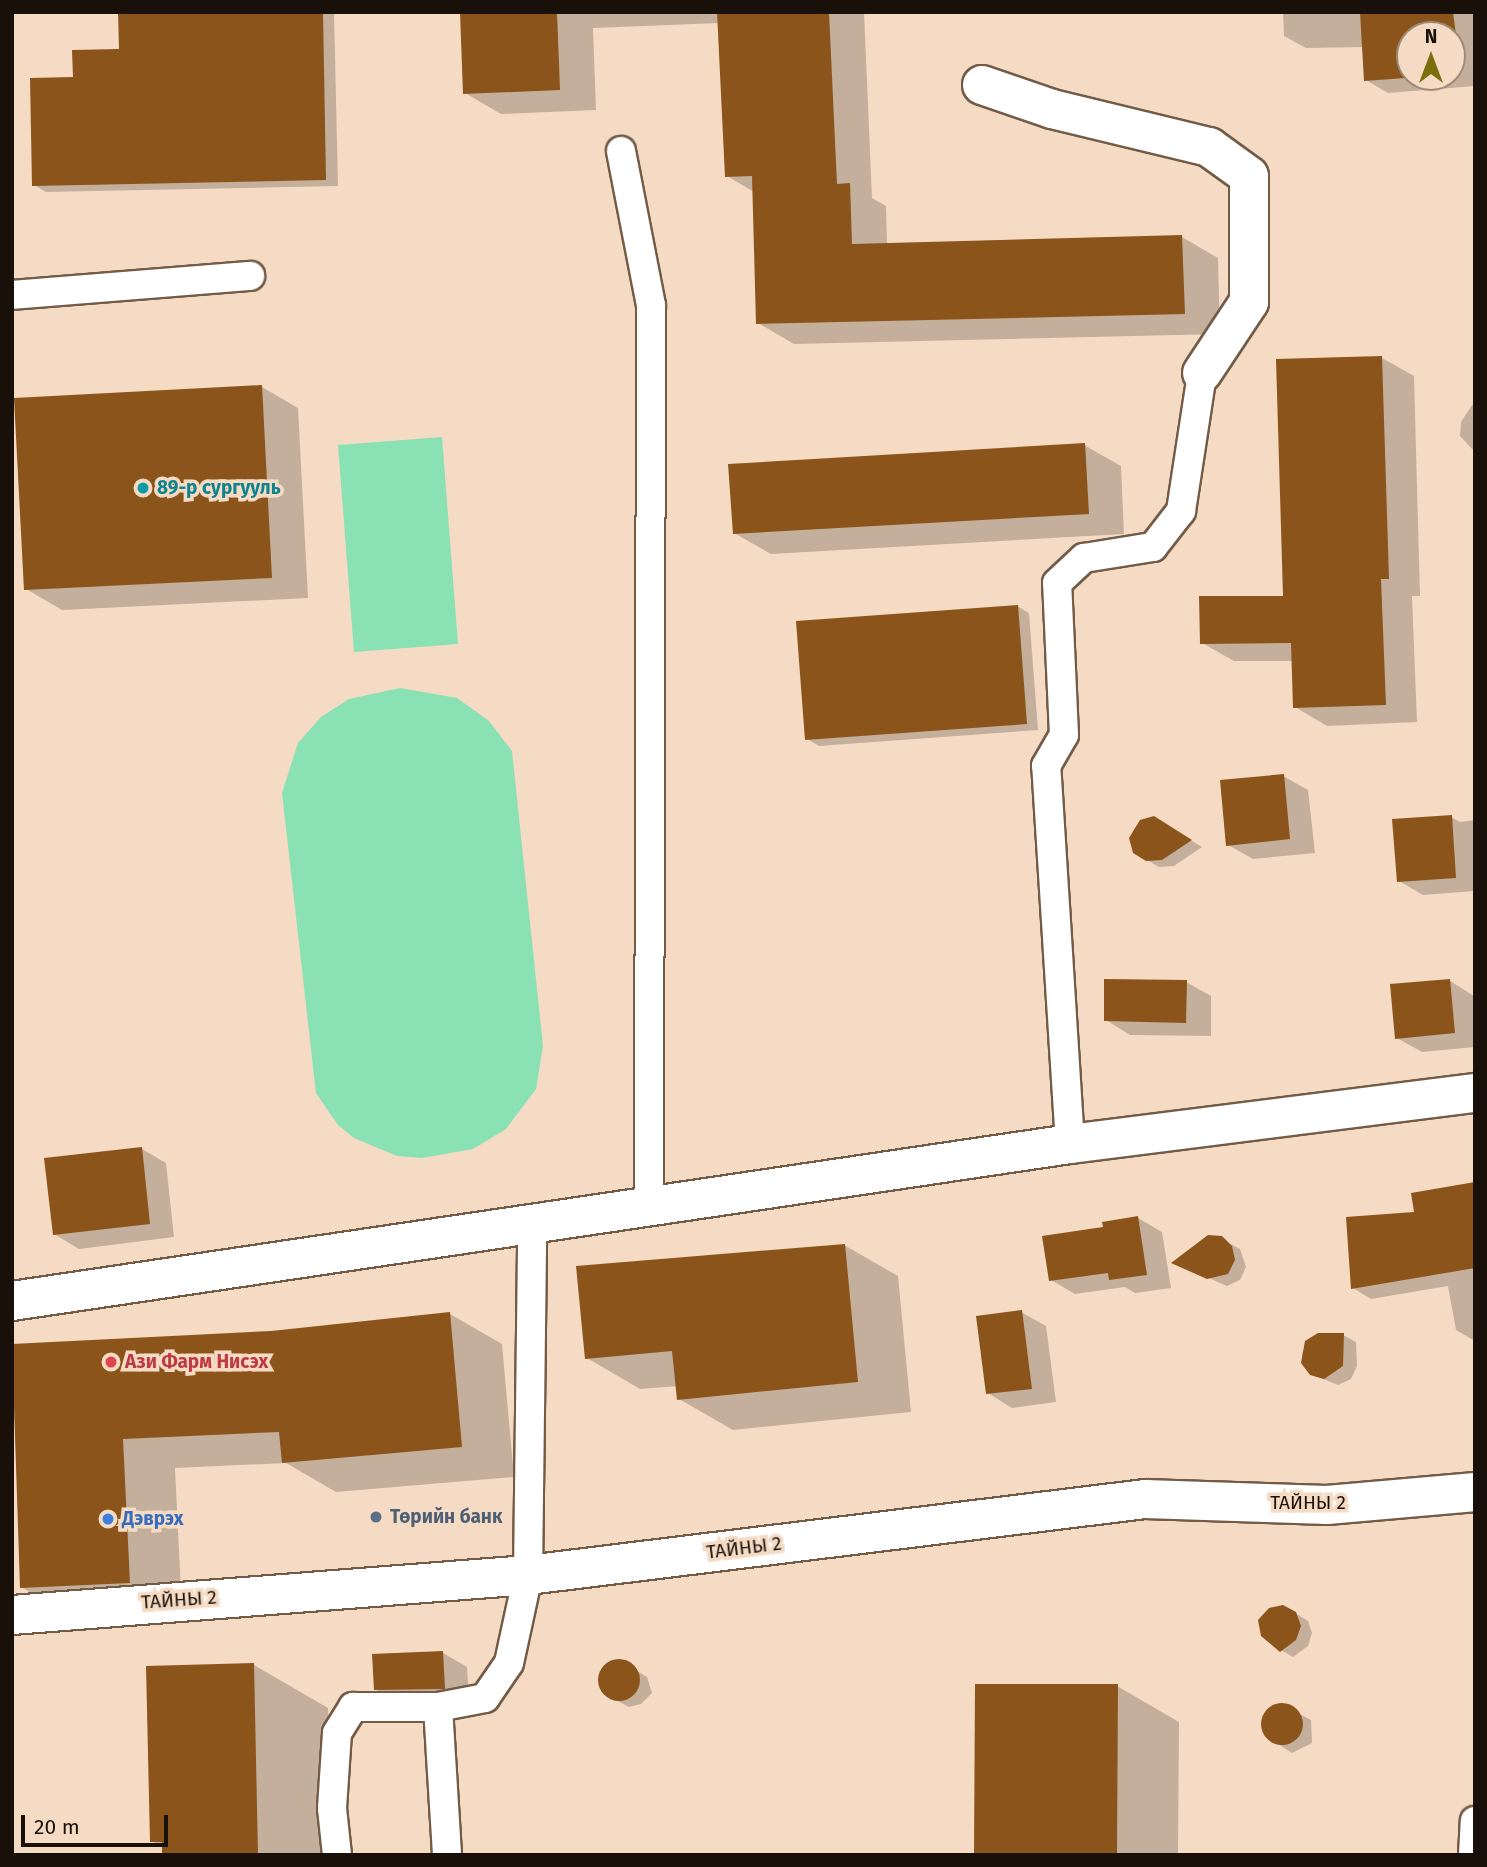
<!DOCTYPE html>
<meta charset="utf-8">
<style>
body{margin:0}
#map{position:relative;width:1487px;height:1867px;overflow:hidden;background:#f5dbc4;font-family:"Fira Sans",sans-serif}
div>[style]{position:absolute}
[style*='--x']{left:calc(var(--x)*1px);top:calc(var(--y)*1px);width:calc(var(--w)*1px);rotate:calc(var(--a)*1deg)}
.green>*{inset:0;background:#8ae1b3}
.shadow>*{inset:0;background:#0003}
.building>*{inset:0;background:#8a541a}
.round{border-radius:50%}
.roads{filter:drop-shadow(2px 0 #725c48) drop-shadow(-2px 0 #725c48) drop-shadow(0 2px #725c48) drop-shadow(0 -2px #725c48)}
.service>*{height:28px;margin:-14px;padding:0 14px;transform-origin:14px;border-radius:14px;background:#fff}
.minor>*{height:38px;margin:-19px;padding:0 19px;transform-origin:19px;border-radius:19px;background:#fff}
.dots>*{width:19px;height:19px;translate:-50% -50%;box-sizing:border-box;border:4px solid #f5dbc4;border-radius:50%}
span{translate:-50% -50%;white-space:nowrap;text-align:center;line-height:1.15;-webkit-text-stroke:7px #f5dbc4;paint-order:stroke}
.culture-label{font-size:19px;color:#0d838f;font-weight:700}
.left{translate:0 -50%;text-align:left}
.health-label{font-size:19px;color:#be3a42;font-weight:700}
.street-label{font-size:19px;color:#191109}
.service-label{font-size:19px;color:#4e5e75;font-weight:700}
.shop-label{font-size:19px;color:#366cbe;font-weight:700}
.frame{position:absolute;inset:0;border:14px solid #191109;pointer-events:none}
.north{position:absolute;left:1396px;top:21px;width:70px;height:70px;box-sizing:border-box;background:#f5dbc4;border:2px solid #9d8a79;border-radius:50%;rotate:0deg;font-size:19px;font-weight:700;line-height:28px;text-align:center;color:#191109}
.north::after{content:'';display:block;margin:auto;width:24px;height:32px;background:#7b6e0c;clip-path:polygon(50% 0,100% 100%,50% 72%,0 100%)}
.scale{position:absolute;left:21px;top:1815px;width:147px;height:32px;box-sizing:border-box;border:4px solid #191109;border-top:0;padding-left:9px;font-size:21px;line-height:24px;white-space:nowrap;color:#191109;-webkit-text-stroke:5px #f5dbc4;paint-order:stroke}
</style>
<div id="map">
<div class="green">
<div style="clip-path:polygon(442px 437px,458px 644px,354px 652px,338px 445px)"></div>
<div style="clip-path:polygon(400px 688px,457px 698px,489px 721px,512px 751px,543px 1046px,536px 1089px,506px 1129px,473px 1149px,422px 1158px,397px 1156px,354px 1138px,338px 1125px,316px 1093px,282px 793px,298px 743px,321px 717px,349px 699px)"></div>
</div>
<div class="shadow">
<div style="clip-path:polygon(120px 12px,334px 12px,338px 186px,46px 192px,34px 185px,75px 79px,121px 50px)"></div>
<div style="clip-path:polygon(461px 12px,864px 12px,872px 198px,886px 206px,887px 244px,1182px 237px,1218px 258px,1220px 334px,794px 344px,758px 323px,754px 192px,727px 176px,720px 23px,593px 28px,596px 110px,501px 114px,465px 93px)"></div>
<div style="clip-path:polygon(evenodd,1283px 12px,1473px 12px,1475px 86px,1388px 93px,1366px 80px,1364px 47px,1306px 48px,1284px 36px,1283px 12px,1410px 35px,1452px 35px,1452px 77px,1410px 77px,1410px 35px)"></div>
<div style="clip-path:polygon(1382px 358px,1414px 376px,1420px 596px,1412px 596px,1417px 722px,1327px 726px,1295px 707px,1293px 661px,1234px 661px,1202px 643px,1284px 597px)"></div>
<div style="clip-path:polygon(262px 387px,298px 408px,308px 598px,62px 610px,26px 589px)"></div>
<div style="clip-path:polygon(1472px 405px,1475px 407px,1475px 452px,1460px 436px,1461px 422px)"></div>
<div style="clip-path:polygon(1084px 445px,1121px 466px,1124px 534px,771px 554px,734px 533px)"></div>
<div style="clip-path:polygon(1017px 606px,1029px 613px,1038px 730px,819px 746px,807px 739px)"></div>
<div style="clip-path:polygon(1283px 776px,1308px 790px,1315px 853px,1253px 859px,1228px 845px)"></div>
<div style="clip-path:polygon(1451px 817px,1460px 822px,1475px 820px,1475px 891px,1423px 895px,1399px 881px)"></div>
<div style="clip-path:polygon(1154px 818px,1202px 847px,1174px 866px,1159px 867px,1147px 860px,1135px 852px,1133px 831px,1141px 821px)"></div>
<div style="clip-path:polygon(1450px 981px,1474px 996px,1475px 1047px,1422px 1052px,1397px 1038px)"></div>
<div style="clip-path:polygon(1186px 982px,1211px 996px,1211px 1036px,1130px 1035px,1106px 1020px)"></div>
<div style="clip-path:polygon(142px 1149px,166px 1163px,174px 1237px,79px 1249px,54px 1234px)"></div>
<div style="clip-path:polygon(1475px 1184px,1475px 1341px,1456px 1330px,1448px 1286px,1371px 1299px,1353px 1288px,1416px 1214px)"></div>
<div style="clip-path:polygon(1138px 1218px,1162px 1232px,1171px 1288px,1135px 1293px,1125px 1287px,1075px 1294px,1051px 1280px,1105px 1229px)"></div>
<div style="clip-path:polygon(1227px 1242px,1240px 1249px,1246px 1267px,1240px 1280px,1227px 1286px,1175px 1263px)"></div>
<div style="clip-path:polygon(844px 1245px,898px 1276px,911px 1412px,733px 1430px,679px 1399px,678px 1386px,640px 1389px,587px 1358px)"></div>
<div style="clip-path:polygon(1021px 1312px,1046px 1326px,1056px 1402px,1012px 1408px,988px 1393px)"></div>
<div style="clip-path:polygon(450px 1314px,502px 1344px,514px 1477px,336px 1492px,286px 1463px,175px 1468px,182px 1612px,74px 1617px,21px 1587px,12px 1345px,271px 1332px)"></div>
<div style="clip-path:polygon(1343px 1335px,1356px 1342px,1357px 1366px,1351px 1379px,1338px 1385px,1311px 1374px,1302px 1354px,1307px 1342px)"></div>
<div style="clip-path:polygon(1295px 1613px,1308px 1621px,1312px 1633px,1308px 1646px,1293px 1657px,1281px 1650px)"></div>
<div style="clip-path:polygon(443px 1653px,467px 1667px,469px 1702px,400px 1704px,375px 1689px)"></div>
<div style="clip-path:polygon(619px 1660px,647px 1677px,652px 1693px,641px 1704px,629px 1707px,603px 1693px,600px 1677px,606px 1666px)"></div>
<div style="clip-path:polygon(254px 1665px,328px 1708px,331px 1855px,164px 1855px,164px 1848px,152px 1841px)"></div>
<div style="clip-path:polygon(1117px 1686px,1179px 1722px,1178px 1855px,976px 1855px)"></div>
<div style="clip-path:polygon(1279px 1703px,1311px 1720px,1312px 1743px,1292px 1753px,1269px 1738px,1263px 1721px)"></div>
</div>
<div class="building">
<div style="clip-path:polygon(118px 12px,323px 12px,326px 180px,32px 186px,30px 78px,73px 77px,72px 50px,119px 49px)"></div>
<div style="clip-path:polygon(460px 12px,557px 12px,560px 90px,463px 94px)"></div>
<div style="clip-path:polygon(717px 12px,829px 12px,837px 184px,850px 183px,852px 244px,1182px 235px,1185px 314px,756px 324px,752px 176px,725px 177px)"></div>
<div style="clip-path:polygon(1360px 12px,1453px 12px,1461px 74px,1452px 74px,1452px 35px,1410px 35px,1410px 77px,1420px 77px,1364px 81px)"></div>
<div style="clip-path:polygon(1382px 356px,1389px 579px,1381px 579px,1386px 705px,1293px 708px,1291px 643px,1200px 644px,1199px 596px,1283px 596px,1276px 359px)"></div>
<div style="clip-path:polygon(262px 385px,272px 578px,24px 590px,14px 398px)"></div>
<div style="clip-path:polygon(1085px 443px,1089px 514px,733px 534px,728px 464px)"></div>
<div style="clip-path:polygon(1018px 605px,1027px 724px,805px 740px,796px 621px)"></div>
<div style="clip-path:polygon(1284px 774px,1290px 839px,1226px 846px,1220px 780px)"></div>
<div style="clip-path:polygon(1452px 815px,1456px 878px,1397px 882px,1392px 819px)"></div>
<div style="clip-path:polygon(1154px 816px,1192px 840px,1162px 860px,1146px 861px,1133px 853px,1129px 838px,1140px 820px)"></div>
<div style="clip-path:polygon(1104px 979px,1187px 980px,1186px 1023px,1104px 1021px)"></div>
<div style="clip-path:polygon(1450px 979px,1455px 1033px,1395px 1039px,1390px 984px)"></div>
<div style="clip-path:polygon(142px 1147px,150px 1224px,53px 1235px,44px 1158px)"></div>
<div style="clip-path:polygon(1475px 1182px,1475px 1268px,1351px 1289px,1346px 1217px,1414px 1212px,1411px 1193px)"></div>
<div style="clip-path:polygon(1138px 1216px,1147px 1275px,1109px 1280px,1108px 1273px,1049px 1281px,1042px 1236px,1103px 1227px,1102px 1222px)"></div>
<div style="clip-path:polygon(1208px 1235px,1222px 1236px,1232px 1246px,1235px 1260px,1228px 1274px,1207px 1279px,1171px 1263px)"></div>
<div style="clip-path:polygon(845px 1244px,858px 1382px,677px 1400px,672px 1351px,585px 1359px,576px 1266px)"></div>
<div style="clip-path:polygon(1022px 1310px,1032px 1389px,986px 1394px,976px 1316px)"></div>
<div style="clip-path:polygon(450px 1312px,462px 1447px,282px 1463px,279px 1432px,123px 1439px,130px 1583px,20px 1588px,12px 1344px,271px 1331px)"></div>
<div style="clip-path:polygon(1318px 1333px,1344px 1333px,1343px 1366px,1324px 1379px,1310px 1375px,1301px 1363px,1305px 1341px)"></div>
<div style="clip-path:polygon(1283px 1605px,1296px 1612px,1301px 1626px,1296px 1640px,1280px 1652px,1261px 1636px,1258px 1620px,1269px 1608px)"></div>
<div style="clip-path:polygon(443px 1651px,445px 1689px,374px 1690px,372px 1654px)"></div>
<div class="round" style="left:598px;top:1659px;width:42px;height:42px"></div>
<div style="clip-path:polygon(254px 1663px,258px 1855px,162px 1855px,162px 1842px,150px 1842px,146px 1666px)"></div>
<div style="clip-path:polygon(975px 1684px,1118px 1684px,1117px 1855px,974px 1855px)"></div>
<div class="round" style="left:1261px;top:1703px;width:42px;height:42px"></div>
</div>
<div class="roads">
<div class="service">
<div style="--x:621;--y:151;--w:157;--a:79"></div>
<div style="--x:651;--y:305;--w:900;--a:90.13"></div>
<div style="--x:12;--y:295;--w:239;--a:-4.6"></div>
<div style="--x:1070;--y:1144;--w:379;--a:-93.6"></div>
<div style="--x:1046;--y:766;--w:36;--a:-60"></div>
<div style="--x:1064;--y:735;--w:152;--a:-92.6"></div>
<div style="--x:1057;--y:583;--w:37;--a:-43"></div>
<div style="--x:1084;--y:558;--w:70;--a:-9.1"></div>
<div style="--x:1153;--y:547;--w:46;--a:-52.1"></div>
<div style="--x:1181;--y:511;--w:140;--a:-81.3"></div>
<div style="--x:438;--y:1707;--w:148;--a:86.5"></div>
<div style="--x:337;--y:1855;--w:47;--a:-96.1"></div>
<div style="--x:332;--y:1808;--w:75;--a:-86.2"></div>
<div style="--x:337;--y:1733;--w:31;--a:-58"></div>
<div style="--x:353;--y:1707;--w:85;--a:0"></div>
<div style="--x:438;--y:1707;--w:48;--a:-10.8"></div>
<div style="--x:485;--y:1698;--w:42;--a:-55.6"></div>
<div style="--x:509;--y:1663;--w:90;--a:-77.8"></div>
<div style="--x:528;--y:1575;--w:349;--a:-89.3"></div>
<div style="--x:1473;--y:1855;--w:34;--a:-87"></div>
</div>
<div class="minor">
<div style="--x:982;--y:85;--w:74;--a:18.9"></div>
<div style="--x:1052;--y:109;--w:162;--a:13.6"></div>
<div style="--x:1209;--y:147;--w:49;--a:35.9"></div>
<div style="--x:1249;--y:176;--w:126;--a:90"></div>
<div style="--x:1249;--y:302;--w:85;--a:123.5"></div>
<div style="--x:12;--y:1301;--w:1070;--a:-8.44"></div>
<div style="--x:1070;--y:1144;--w:408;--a:-7.2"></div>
<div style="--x:12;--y:1615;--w:518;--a:-4.43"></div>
<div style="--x:528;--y:1575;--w:622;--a:-7.02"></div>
<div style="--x:1145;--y:1499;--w:182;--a:1.9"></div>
<div style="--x:1327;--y:1505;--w:149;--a:-5"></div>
</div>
</div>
<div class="dots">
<div style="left:143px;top:488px;background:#0f9aa8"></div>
<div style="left:111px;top:1362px;background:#e0444e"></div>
<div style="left:376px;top:1517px;background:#5c6f8a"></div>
<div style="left:108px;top:1519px;background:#3f7fe0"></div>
</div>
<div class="culture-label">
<span class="left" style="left:157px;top:488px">89-р сургууль</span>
</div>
<div class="health-label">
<span class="left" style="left:125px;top:1362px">Ази Фарм Нисэх</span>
</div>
<div class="street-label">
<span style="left:1308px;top:1503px">ТАЙНЫ 2</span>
<span style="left:744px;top:1548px;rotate:-7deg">ТАЙНЫ 2</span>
<span style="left:179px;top:1600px;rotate:-4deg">ТАЙНЫ 2</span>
</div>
<div class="service-label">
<span class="left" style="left:390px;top:1517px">Төрийн банк</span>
</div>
<div class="shop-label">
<span class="left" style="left:122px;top:1519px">Дэврэх</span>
</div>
<div class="frame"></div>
<div class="north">N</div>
<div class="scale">20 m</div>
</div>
